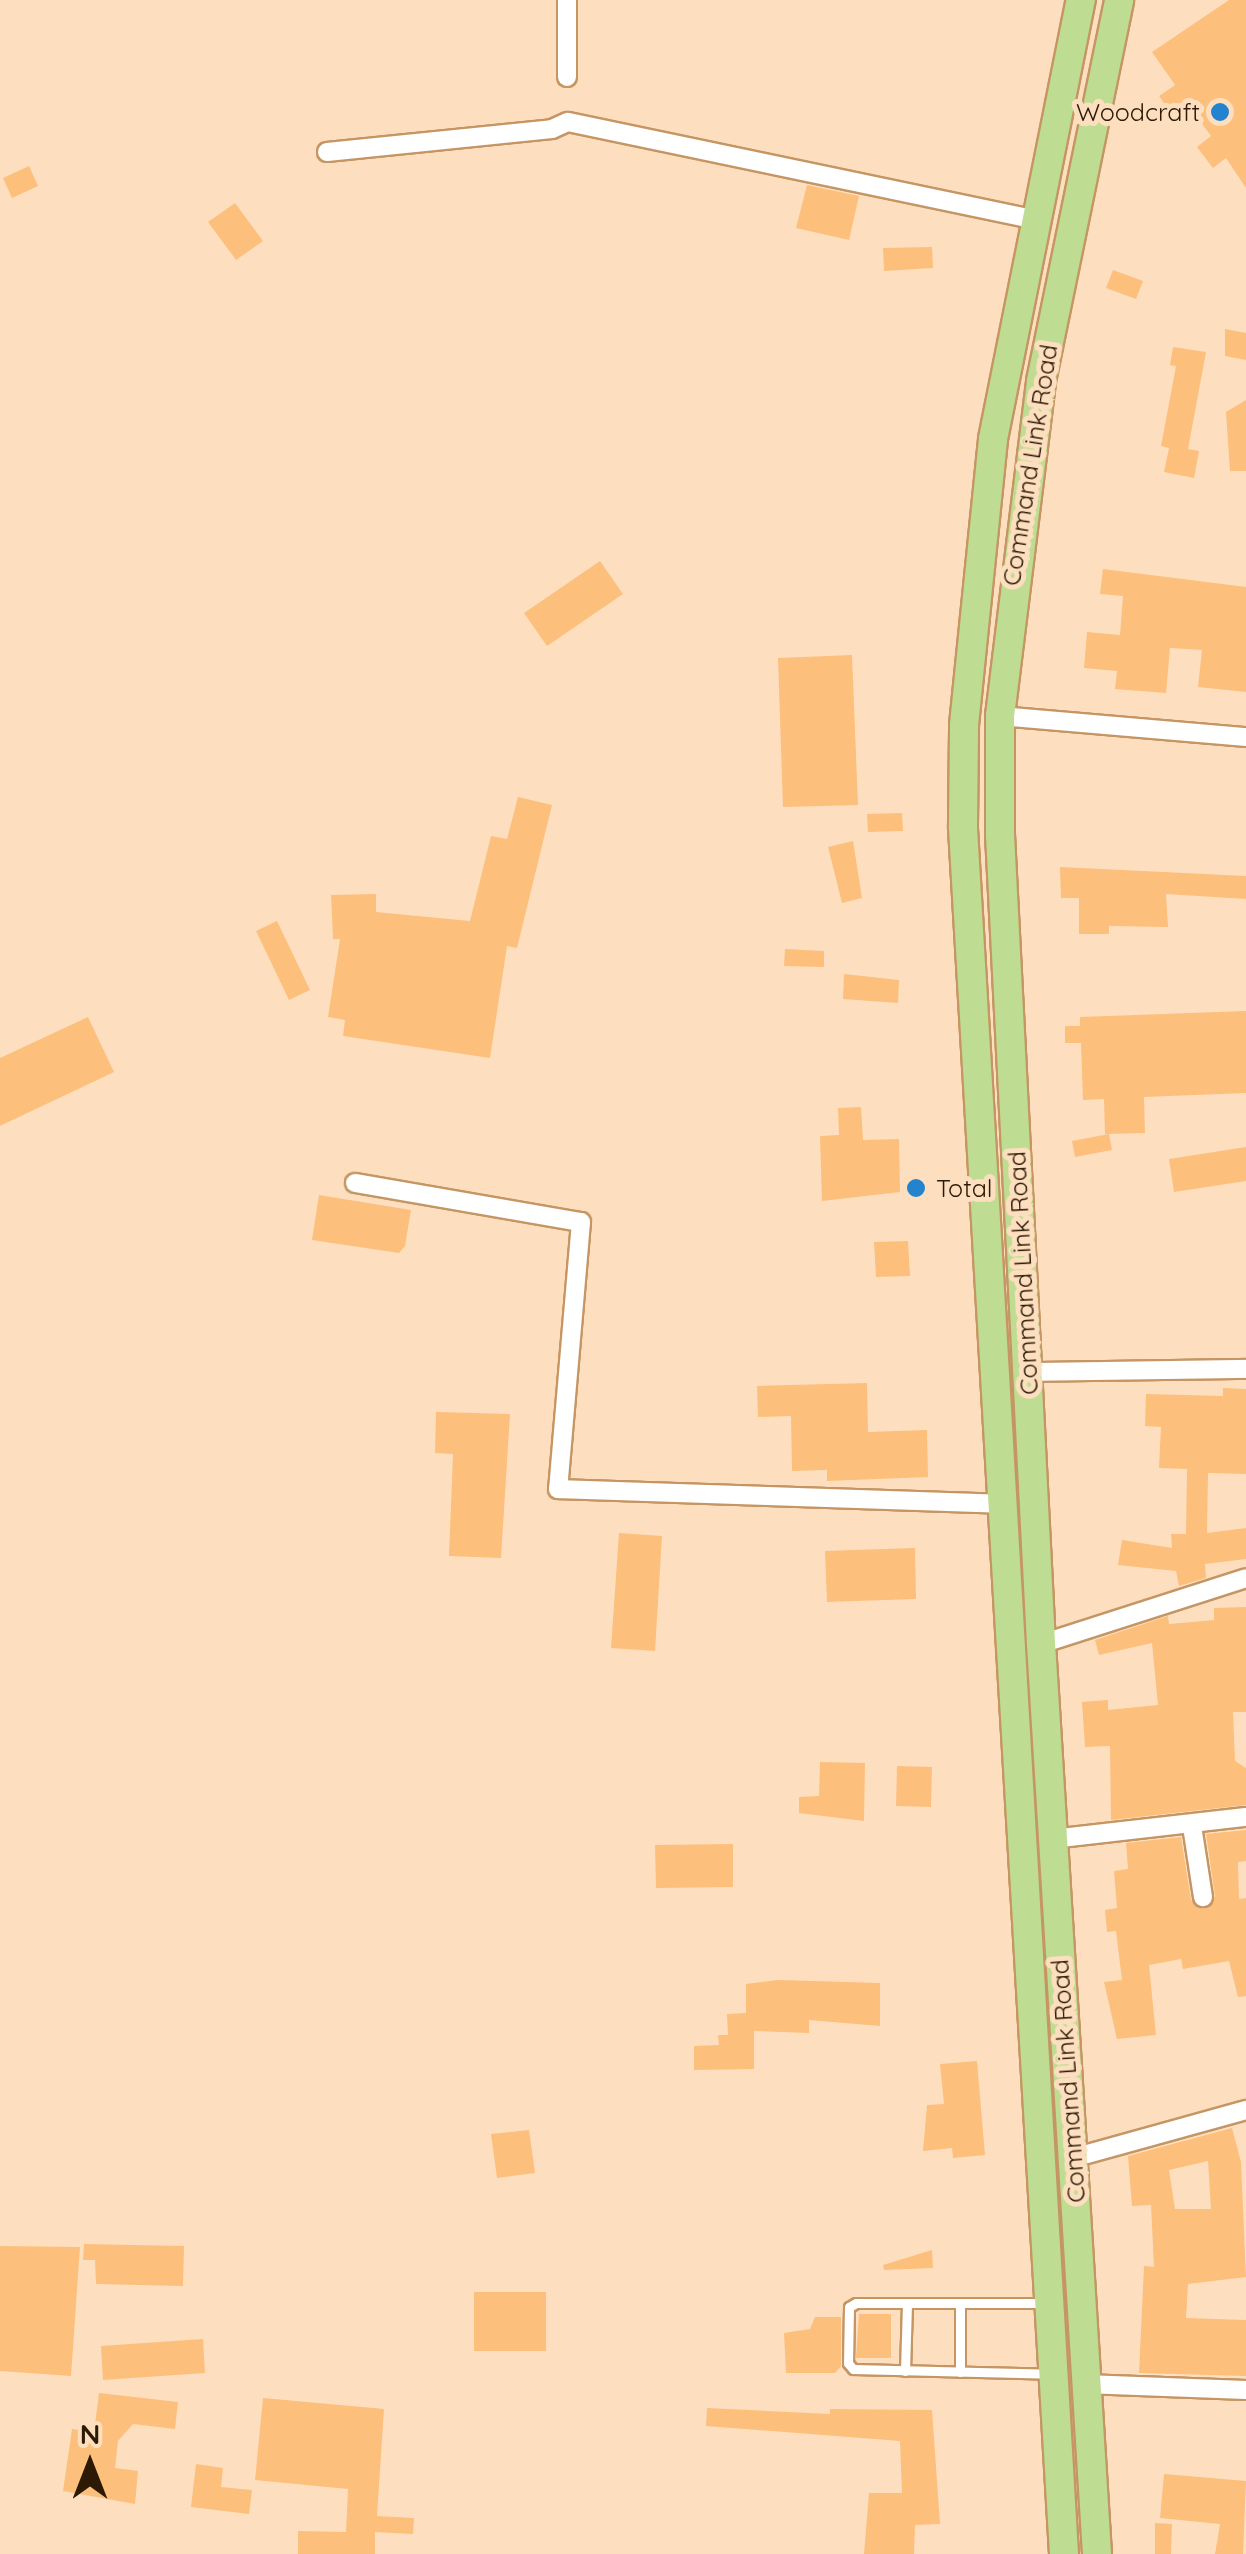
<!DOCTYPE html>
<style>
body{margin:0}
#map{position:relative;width:1246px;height:2554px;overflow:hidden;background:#fddfc0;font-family:Quicksand,sans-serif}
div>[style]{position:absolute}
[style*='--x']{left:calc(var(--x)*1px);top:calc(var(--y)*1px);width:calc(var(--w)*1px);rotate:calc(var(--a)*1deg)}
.building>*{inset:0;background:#fdbf7c}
.roads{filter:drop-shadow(2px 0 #c59664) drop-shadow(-2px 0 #c59664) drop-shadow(0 2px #c59664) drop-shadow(0 -2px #c59664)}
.service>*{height:9px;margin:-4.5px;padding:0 4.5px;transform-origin:4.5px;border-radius:4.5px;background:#fff}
.minor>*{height:18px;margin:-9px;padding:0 9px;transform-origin:9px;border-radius:9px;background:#fff}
.primary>*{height:28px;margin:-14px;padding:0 14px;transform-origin:14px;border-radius:14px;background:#bfdd92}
.dots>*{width:28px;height:28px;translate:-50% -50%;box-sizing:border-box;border:5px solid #fddfc0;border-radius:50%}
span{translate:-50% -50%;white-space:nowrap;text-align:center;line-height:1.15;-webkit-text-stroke:10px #fddfc0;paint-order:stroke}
.poi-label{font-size:25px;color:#2c1a05}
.right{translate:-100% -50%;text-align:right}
.left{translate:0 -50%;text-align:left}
.street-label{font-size:25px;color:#2c1a05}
.north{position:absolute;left:40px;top:2414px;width:100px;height:100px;-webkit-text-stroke:8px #fddfc0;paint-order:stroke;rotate:0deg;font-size:28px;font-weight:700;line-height:40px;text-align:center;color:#2c1a05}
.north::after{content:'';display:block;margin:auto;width:35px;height:45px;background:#2c1a05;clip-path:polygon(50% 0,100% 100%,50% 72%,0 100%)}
</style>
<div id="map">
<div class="building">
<div style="clip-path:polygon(1229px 0,1246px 0,1246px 188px,1226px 158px,1213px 168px,1197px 147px,1211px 136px,1190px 107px,1174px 118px,1159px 96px,1175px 85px,1152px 52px)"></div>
<div style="clip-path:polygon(29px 166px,38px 186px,12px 198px,3px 178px)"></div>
<div style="clip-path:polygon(807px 185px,859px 196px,849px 240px,796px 228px)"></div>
<div style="clip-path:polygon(235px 203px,263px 241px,236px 260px,208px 222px)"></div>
<div style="clip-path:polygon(932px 247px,933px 268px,884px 271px,883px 248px)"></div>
<div style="clip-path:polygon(1113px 270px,1143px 281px,1136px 299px,1106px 288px)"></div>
<div style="clip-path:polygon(1225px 329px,1246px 333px,1246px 360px,1225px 356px)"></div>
<div style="clip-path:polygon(1173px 347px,1206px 352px,1188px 449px,1199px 451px,1194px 478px,1164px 472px,1169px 448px,1161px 446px,1176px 366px,1170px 365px)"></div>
<div style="clip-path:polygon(1246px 400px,1246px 471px,1230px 471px,1226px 412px)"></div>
<div style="clip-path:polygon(600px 561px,623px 594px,547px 646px,524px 613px)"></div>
<div style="clip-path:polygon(1103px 569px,1246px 587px,1246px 692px,1198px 687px,1202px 650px,1170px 648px,1166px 693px,1115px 689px,1117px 671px,1084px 668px,1087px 632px,1120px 635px,1123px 596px,1100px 594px)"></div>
<div style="clip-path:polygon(852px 655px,858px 805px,783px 807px,778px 658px)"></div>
<div style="clip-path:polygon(518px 797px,552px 805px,517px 948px,507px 946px,490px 1058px,343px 1036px,345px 1020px,328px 1017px,340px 939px,333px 939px,331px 895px,376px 894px,376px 912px,470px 921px,491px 836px,507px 839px)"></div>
<div style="clip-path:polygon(902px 813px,903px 831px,868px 832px,867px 814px)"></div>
<div style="clip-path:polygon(853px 841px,862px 898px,842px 903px,828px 847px)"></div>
<div style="clip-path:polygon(1060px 867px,1246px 876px,1246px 899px,1166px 894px,1168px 927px,1109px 926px,1109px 934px,1079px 934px,1079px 898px,1061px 898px)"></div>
<div style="clip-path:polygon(277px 921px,310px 990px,289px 1000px,256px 931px)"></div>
<div style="clip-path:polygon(785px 949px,824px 951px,824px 967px,784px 966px)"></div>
<div style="clip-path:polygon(844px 974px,899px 980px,898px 1003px,843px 999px)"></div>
<div style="clip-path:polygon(1246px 1011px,1246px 1093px,1144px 1097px,1145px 1133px,1105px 1134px,1104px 1099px,1083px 1100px,1081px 1043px,1065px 1043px,1065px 1026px,1080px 1026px,1080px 1017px)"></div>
<div style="clip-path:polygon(88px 1017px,114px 1072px,0 1126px,0 1058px)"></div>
<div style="clip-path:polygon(861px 1107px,863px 1140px,899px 1139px,900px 1192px,822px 1201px,820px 1136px,839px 1135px,838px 1108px)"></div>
<div style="clip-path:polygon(1109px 1134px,1112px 1150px,1075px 1157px,1072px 1141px)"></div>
<div style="clip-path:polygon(1246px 1147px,1246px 1181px,1174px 1192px,1169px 1159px)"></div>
<div style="clip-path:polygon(319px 1195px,411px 1210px,405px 1246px,399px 1253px,312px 1240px)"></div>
<div style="clip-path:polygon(908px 1241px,910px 1276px,876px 1277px,874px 1242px)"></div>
<div style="clip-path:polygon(867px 1383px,868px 1432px,927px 1430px,928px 1477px,827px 1481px,827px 1470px,792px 1471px,791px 1416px,758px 1417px,757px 1386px)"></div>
<div style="clip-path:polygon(1223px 1388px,1246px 1389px,1246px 1474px,1208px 1473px,1207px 1533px,1246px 1528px,1246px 1559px,1205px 1564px,1206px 1578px,1179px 1586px,1176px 1571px,1118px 1565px,1122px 1540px,1172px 1548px,1171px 1534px,1186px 1534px,1187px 1469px,1159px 1468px,1161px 1427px,1145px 1426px,1146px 1394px,1223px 1396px)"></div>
<div style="clip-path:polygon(436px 1412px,510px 1414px,501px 1558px,449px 1556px,453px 1454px,435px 1453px)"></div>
<div style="clip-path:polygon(619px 1533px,662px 1536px,655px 1651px,611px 1648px)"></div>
<div style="clip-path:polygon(915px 1548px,916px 1599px,827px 1602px,825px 1551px)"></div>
<div style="clip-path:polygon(1246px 1607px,1246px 1712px,1233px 1712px,1235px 1761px,1246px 1768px,1246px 1805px,1111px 1820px,1110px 1746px,1085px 1747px,1082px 1702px,1108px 1700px,1108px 1710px,1158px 1705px,1152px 1643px,1099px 1655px,1095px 1640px,1168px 1616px,1169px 1624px,1214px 1620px,1214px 1608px)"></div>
<div style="clip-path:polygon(820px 1762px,865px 1763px,864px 1821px,799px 1813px,799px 1797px,819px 1796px)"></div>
<div style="clip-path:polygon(897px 1766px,932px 1767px,931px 1807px,896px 1806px)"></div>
<div style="clip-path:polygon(1246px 1830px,1246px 1861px,1238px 1862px,1239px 1899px,1246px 1898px,1246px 1996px,1238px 1997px,1229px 1961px,1183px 1969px,1181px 1959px,1149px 1965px,1156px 2035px,1117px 2039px,1104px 1982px,1122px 1980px,1116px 1931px,1107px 1932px,1105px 1910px,1117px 1908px,1114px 1871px,1128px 1869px,1126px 1843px,1181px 1837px,1191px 1900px,1204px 1909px,1215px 1896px,1206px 1834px)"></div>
<div style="clip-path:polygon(733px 1844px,733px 1887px,656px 1888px,655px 1845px)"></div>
<div style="clip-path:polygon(778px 1980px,880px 1983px,880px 2026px,809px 2020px,809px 2033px,754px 2031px,754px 2069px,694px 2070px,694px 2046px,719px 2045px,718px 2035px,728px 2035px,727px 2014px,746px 2013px,746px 1984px)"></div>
<div style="clip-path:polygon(977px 2061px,985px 2155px,953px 2158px,952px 2148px,923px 2151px,927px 2105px,944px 2104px,940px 2064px)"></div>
<div style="clip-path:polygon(evenodd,1232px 2128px,1241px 2162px,1246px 2277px,1188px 2284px,1186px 2318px,1246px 2320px,1246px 2376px,1139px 2373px,1144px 2266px,1154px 2267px,1151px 2205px,1132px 2206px,1128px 2156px,1232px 2128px,1208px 2161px,1211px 2209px,1175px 2209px,1169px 2170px,1208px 2161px)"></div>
<div style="clip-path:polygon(529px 2130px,535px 2173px,497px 2178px,491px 2134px)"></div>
<div style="clip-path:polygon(84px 2244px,184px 2246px,183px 2286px,96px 2284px,95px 2260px,83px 2260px)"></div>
<div style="clip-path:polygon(0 2246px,80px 2247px,71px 2376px,0 2371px)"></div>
<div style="clip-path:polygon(932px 2250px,933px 2268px,884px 2270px,883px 2265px)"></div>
<div style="clip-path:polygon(474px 2292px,546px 2292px,546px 2351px,474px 2351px)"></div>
<div style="clip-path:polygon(859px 2314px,891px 2314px,891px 2358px,856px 2358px)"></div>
<div style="clip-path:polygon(815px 2317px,841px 2317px,841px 2366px,835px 2373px,786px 2373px,784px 2333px,810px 2329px)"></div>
<div style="clip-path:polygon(203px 2339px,205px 2373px,103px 2380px,101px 2346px)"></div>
<div style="clip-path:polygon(99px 2393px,178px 2402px,175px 2429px,133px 2424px,118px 2441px,115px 2468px,138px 2471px,135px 2504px,63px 2491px,72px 2429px,94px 2432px)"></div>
<div style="clip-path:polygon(263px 2398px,384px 2409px,377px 2516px,414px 2518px,413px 2534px,375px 2532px,375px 2554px,298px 2554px,298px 2531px,346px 2532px,348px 2489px,255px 2480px)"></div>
<div style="clip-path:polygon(707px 2408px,830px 2414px,830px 2409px,932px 2410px,940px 2524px,915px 2525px,914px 2554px,864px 2554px,869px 2493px,902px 2493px,900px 2441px,706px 2426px)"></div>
<div style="clip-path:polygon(196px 2464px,223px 2468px,221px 2487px,252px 2490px,249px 2514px,191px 2507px)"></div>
<div style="clip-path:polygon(1164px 2474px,1246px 2481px,1243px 2554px,1215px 2554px,1220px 2524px,1160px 2518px)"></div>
<div style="clip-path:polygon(1155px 2523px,1172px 2524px,1171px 2554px,1155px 2554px)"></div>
</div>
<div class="roads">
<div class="service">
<div style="--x:960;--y:2303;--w:69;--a:90"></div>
<div style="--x:1046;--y:2303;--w:190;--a:180"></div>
<div style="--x:856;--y:2303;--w:8;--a:150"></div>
<div style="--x:849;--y:2307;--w:56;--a:91"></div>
<div style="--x:848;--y:2363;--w:8;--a:50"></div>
<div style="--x:853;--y:2369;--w:198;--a:1.4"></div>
<div style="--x:905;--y:2371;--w:68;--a:-88.3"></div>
</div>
<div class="minor">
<div style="--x:567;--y:0;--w:77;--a:90"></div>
<div style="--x:327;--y:152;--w:226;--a:-5.8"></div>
<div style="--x:552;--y:129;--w:17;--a:-24"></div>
<div style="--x:568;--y:122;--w:478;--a:11.8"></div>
<div style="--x:1000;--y:716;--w:247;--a:4.9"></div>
<div style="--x:355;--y:1183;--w:229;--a:9.8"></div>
<div style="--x:581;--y:1222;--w:268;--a:94.9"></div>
<div style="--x:558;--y:1489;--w:441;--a:1.9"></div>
<div style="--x:1029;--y:1372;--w:217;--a:-0.8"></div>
<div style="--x:1041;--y:1644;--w:215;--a:-17.8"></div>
<div style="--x:1192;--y:1826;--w:72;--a:81.2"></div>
<div style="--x:1052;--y:1839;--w:195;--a:-6.5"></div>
<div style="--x:1073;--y:2158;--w:180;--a:-15.5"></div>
<div style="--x:1084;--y:2384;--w:162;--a:2.1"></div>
</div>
<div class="primary">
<div style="--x:1064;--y:2554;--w:1731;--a:-93.35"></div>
<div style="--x:963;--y:826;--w:101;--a:-89.4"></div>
<div style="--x:964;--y:725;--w:287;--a:-84.2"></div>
<div style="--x:993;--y:439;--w:448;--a:-78.7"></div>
<div style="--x:1097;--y:2554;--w:912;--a:-93.52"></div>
<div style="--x:1041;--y:1644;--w:811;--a:-92.9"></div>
<div style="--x:1000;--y:834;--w:118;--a:-90"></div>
<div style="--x:1000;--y:716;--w:337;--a:-83"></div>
<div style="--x:1041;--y:381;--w:389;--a:-78.4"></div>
</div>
</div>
<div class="dots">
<div style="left:1220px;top:112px;background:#2383cf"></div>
<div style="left:916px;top:1188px;background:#2383cf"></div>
</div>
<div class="poi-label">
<span class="right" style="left:1200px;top:112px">Woodcraft</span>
<span class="left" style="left:936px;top:1188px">Total</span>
</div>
<div class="street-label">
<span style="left:1030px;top:465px;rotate:-81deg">Command Link Road</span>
<span style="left:1023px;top:1273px;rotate:-93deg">Command Link Road</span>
<span style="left:1068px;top:2081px;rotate:-94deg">Command Link Road</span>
</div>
<div class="north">N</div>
</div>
